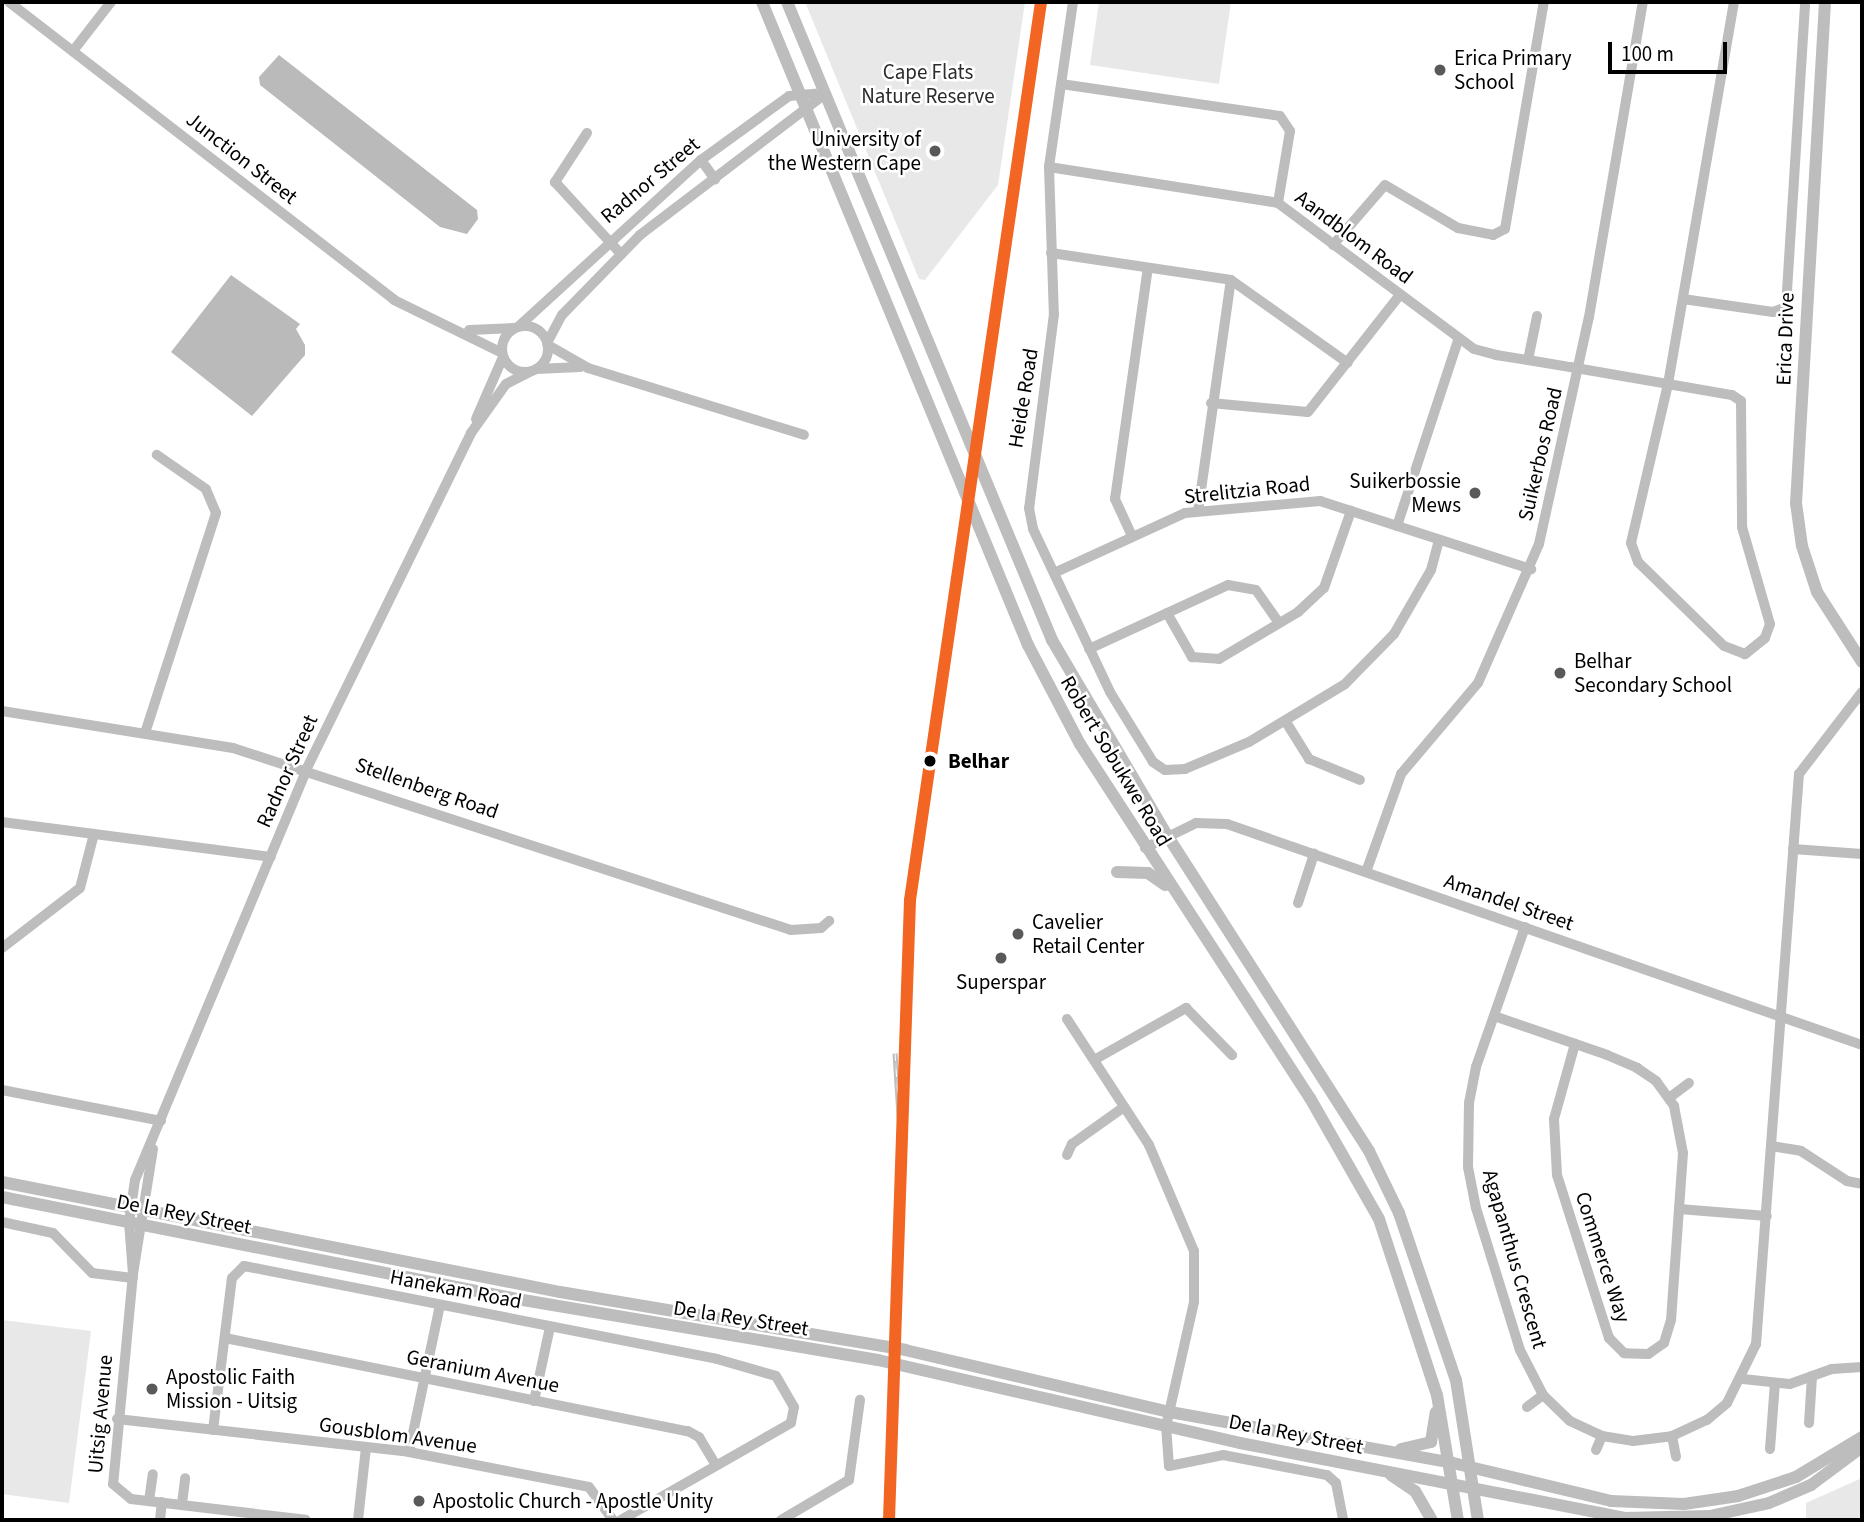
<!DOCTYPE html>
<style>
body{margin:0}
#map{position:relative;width:1864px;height:1522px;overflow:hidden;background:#fff;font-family:"Source Sans 3",sans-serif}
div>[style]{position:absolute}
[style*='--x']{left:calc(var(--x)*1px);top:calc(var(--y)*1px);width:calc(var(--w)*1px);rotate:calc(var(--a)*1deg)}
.green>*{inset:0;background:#e8e8e8}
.water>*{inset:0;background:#bababa}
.minor>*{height:10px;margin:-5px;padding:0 5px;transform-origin:5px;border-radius:5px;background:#bdbdbd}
.minor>.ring{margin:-5px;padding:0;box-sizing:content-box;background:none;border:10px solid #bdbdbd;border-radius:50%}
.major>*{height:12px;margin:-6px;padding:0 6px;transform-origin:6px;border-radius:6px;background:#bdbdbd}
.rail>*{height:5px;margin-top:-2.5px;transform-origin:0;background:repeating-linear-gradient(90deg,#fff 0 8px,#bdbdbd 0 16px);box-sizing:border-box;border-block:2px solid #bdbdbd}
.rail-1>*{height:12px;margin:-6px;padding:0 6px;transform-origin:6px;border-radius:6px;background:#f26522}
.dots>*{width:19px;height:19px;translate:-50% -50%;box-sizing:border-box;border:4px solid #fff;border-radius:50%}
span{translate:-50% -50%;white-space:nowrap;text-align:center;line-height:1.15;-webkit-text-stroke:5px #fff;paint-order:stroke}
.poi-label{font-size:21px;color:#000}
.left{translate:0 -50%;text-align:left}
.right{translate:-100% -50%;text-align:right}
.park-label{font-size:21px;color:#2c2c2c}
.street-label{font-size:21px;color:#000}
.stop-label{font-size:21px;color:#000;font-weight:700}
.frame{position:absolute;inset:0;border:4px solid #000;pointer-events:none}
.scale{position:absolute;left:1608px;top:42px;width:119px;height:32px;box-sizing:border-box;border:4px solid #000;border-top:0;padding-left:9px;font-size:21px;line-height:24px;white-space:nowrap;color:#000;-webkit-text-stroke:5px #fff;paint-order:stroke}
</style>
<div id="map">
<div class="green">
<div style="clip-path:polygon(805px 2px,1025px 2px,998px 185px,925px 280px,919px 279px)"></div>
<div style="clip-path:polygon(1099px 2px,1231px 2px,1219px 84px,1090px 65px)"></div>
<div style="clip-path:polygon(2px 1320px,91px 1331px,69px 1503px,2px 1494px)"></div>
<div style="clip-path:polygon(1862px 1478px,1862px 1520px,1806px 1520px,1806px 1503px)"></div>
</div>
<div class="water">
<div style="clip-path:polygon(279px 55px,477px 210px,478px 219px,467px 234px,440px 227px,260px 85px,259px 77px)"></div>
<div style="clip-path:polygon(231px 275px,300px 324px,296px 329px,305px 345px,305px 355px,252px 416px,171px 352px)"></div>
</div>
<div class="minor">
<div style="--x:9;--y:2;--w:487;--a:37.7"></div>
<div style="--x:394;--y:300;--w:120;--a:26.1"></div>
<div style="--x:1073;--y:2;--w:167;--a:98.3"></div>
<div style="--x:1049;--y:167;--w:147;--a:88.1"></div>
<div style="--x:1054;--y:314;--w:196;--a:97.3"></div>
<div style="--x:1029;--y:508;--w:21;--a:79"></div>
<div style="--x:1033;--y:529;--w:180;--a:64.7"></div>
<div style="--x:1110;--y:692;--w:82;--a:58.4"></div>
<div style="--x:1153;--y:762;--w:14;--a:34"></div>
<div style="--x:1165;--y:770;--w:20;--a:-3"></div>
<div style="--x:1185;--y:769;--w:69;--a:-22.9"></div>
<div style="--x:1249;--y:742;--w:112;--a:-31.1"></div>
<div style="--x:1345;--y:684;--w:70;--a:-45.6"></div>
<div style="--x:1394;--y:634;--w:74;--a:-60"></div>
<div style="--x:1431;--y:570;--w:31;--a:-75"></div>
<div style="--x:73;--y:51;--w:62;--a:-52.2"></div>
<div style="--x:1061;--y:84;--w:221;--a:8.3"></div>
<div style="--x:1280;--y:116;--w:18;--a:56"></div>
<div style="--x:1290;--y:131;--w:73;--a:99.5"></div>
<div style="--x:587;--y:133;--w:59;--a:123.1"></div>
<div style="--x:555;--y:182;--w:98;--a:47.5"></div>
<div style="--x:701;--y:160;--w:24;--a:54"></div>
<div style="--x:1049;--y:167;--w:232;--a:8.9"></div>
<div style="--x:1278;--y:203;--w:244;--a:36.7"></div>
<div style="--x:1474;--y:349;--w:23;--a:15"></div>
<div style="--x:1496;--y:355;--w:32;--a:9"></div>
<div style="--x:1528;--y:360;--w:43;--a:9.5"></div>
<div style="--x:1570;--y:367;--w:99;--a:9.8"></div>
<div style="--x:1668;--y:384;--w:65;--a:9.8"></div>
<div style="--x:1732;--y:395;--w:11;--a:34"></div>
<div style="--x:1741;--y:401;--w:126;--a:89.5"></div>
<div style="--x:1742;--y:527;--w:101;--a:73.9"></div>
<div style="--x:1770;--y:624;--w:15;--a:110"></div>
<div style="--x:1765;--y:638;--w:26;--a:141"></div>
<div style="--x:1745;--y:654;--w:22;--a:-159"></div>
<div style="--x:1724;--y:646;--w:120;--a:-135.7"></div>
<div style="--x:1638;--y:562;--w:20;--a:-110"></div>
<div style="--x:1631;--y:543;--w:163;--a:-76.9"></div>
<div style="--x:1668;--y:384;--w:388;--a:-80.2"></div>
<div style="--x:1333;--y:245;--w:79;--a:-49.1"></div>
<div style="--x:1385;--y:185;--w:85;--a:30.5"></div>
<div style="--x:1458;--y:228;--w:36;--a:11"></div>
<div style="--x:1493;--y:235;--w:13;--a:-27"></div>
<div style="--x:1505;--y:229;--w:230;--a:-80.3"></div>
<div style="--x:1051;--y:253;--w:182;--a:8.5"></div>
<div style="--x:1231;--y:280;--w:143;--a:35.4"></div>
<div style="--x:1683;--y:299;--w:91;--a:8.2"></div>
<div style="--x:1773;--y:312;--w:14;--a:-21"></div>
<div style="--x:1786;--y:307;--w:306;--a:-86.4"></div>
<div class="ring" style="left:502px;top:326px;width:36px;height:36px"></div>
<div style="--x:518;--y:327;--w:248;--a:-42.4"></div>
<div style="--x:701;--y:160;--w:109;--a:-36"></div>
<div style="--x:789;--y:96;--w:35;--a:-5"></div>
<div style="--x:469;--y:330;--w:44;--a:-2.6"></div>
<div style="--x:547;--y:343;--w:32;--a:-62"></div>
<div style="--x:562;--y:315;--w:112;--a:-45.7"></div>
<div style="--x:640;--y:235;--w:233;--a:-37.3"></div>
<div style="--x:548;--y:345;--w:46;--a:29.9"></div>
<div style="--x:588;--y:368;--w:226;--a:17.2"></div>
<div style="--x:1528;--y:360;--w:45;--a:-78.4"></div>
<div style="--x:536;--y:369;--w:44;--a:-2.6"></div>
<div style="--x:1211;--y:403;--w:97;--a:5.3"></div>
<div style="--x:1308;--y:412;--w:147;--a:-51.9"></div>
<div style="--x:476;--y:419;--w:68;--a:-66.5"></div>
<div style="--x:1198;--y:511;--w:233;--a:-81.9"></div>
<div style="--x:1397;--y:526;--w:196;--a:-71.8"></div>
<div style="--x:1132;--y:536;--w:41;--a:-114.7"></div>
<div style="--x:1115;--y:499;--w:233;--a:-81.9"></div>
<div style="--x:1054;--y:573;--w:144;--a:-24.6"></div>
<div style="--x:1185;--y:513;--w:136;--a:-5.1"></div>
<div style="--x:1320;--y:501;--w:222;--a:17.9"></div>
<div style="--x:1167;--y:613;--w:51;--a:60.4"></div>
<div style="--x:1192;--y:657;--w:27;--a:4"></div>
<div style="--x:1219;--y:659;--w:92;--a:-30.7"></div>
<div style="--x:1298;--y:612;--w:35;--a:-43"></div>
<div style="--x:1324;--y:588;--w:82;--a:-70.7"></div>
<div style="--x:1089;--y:649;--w:153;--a:-24.7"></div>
<div style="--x:1228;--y:585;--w:28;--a:10"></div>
<div style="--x:1256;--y:590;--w:40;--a:55.1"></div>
<div style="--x:2;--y:711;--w:234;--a:9.1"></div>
<div style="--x:233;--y:748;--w:587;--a:18.06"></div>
<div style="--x:791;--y:930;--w:30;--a:-4"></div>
<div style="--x:821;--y:928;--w:11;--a:-41"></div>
<div style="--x:1286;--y:722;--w:44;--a:58.1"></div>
<div style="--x:1309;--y:759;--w:55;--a:22.4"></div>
<div style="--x:146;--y:730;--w:228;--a:-72.1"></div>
<div style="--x:216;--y:513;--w:26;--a:-113"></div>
<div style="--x:206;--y:489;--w:60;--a:-145.2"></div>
<div style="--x:2;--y:822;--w:271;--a:7.4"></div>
<div style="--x:1145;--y:848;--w:57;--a:-26.1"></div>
<div style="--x:1196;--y:823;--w:31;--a:2"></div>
<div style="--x:1227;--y:824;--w:672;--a:19.19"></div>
<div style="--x:1793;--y:849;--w:69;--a:4.1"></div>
<div style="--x:1366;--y:872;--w:104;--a:-70.3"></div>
<div style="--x:1401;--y:774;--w:119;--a:-49.8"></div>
<div style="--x:1478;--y:683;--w:152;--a:-66.3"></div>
<div style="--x:1539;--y:544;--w:232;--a:-77.6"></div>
<div style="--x:1589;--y:317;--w:320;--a:-80.3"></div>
<div style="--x:1298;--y:903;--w:52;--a:-71.9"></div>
<div style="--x:1525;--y:927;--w:148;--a:109.3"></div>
<div style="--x:1476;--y:1067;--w:37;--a:101"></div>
<div style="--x:1469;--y:1103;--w:64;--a:90.9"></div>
<div style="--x:1468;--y:1167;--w:42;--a:79"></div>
<div style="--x:1476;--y:1208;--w:149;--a:72.8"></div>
<div style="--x:1520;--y:1350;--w:51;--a:62.9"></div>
<div style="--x:1543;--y:1395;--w:37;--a:44"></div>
<div style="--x:1570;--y:1421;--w:35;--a:25"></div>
<div style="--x:1602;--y:1436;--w:31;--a:9"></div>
<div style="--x:1633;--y:1441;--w:39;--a:-7"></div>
<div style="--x:1672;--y:1436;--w:38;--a:-25"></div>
<div style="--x:1707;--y:1420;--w:26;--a:-40"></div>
<div style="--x:1727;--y:1403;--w:66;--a:-63.8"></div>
<div style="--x:1756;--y:1344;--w:572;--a:-85.69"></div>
<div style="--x:1799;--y:774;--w:103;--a:-52.5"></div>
<div style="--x:2;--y:948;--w:98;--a:-37.6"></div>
<div style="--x:80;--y:888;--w:56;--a:-75.5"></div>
<div style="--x:1494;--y:1016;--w:120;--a:19"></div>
<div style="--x:1607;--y:1055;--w:33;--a:23"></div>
<div style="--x:1637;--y:1068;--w:23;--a:34"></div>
<div style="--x:1656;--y:1081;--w:31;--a:54"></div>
<div style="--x:1674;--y:1106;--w:48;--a:79.2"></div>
<div style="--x:1683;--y:1153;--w:167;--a:94.1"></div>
<div style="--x:1671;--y:1320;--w:24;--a:107"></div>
<div style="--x:1664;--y:1343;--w:19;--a:145"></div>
<div style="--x:1648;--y:1354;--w:24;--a:-178"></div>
<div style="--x:1624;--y:1353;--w:21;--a:-135"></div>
<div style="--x:1609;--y:1338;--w:171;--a:-107.7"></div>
<div style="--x:1557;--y:1175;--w:56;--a:-93.1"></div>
<div style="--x:1554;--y:1119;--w:78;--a:-74.4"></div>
<div style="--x:1067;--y:1019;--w:150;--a:56.9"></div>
<div style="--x:1149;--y:1145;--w:115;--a:67"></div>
<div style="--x:1194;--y:1251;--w:51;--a:90"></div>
<div style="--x:1194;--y:1302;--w:127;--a:102.7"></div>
<div style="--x:1166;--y:1426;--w:40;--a:85.7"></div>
<div style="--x:1169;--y:1466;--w:55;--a:-11.5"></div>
<div style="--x:1223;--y:1455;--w:106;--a:10.9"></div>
<div style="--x:1327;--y:1475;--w:12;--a:42"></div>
<div style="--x:1336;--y:1483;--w:38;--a:79"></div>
<div style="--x:1094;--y:1060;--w:106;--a:-29.5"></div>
<div style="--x:1186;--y:1008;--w:66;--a:45.6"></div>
<div style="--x:2;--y:1090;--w:162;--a:11"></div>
<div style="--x:1669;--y:1098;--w:25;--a:-37"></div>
<div style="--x:1771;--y:1146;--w:30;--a:9"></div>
<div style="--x:1801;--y:1151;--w:55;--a:33.1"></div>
<div style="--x:1847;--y:1181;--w:15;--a:11"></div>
<div style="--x:153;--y:1149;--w:127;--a:99.1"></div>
<div style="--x:133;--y:1274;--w:211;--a:95.4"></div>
<div style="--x:113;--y:1484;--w:23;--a:40"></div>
<div style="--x:131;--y:1499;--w:176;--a:6.8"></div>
<div style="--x:1067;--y:1155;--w:12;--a:-66"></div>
<div style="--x:1072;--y:1144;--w:64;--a:-35.4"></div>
<div style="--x:1679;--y:1209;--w:88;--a:4.5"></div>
<div style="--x:2;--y:1222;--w:52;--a:12.2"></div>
<div style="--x:53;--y:1233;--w:56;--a:45.7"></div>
<div style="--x:92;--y:1273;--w:41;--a:7"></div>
<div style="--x:133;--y:1274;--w:52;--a:-94.4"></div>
<div style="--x:129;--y:1222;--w:42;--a:-81.9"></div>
<div style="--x:135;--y:1180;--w:446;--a:-67.3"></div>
<div style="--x:307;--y:768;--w:373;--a:-63.9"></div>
<div style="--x:471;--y:433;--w:60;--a:-54.5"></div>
<div style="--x:506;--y:384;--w:28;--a:-27"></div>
<div style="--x:225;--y:1338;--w:472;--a:11.4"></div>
<div style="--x:688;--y:1431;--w:13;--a:29"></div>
<div style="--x:699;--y:1437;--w:33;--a:59"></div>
<div style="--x:1743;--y:1379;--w:47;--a:6.1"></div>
<div style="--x:1790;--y:1384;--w:45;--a:-19.7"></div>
<div style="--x:1832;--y:1369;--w:30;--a:-4"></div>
<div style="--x:534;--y:1401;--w:76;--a:-77.8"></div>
<div style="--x:1527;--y:1407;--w:20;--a:-37"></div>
<div style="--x:117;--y:1419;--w:294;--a:6.4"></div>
<div style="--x:409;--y:1452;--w:183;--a:11"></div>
<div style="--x:589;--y:1487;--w:41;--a:54"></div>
<div style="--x:1809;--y:1423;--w:47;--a:-86.3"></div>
<div style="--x:213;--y:1430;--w:153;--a:-82.9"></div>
<div style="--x:232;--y:1278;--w:17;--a:-45"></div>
<div style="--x:244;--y:1266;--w:482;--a:11.1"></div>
<div style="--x:717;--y:1359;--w:61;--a:16.1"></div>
<div style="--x:776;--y:1376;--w:36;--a:60"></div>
<div style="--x:794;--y:1407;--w:16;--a:101"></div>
<div style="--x:791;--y:1423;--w:196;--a:150.3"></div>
<div style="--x:1672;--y:1436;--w:21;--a:79"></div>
<div style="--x:1770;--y:1449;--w:66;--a:-85.7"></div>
<div style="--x:1596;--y:1450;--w:15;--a:-67"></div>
<div style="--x:409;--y:1452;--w:150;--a:-78.1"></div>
<div style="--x:149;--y:1501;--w:27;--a:-82"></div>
<div style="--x:182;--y:1504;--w:26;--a:-83"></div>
<div style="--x:160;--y:1520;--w:18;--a:-84"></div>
<div style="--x:358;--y:1520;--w:72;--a:-83.7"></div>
<div style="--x:781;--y:1520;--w:79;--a:-30.5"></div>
<div style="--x:849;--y:1480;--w:81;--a:-82.2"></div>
</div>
<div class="major">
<div style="--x:762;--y:2;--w:696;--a:67.53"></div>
<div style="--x:1028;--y:645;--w:112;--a:62.3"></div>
<div style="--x:1080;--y:744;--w:422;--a:57"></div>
<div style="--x:1310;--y:1098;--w:139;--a:60.3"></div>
<div style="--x:1379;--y:1219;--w:185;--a:71.8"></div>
<div style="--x:1437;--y:1395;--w:127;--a:80.5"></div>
<div style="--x:787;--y:2;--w:691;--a:67.44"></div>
<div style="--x:1052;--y:640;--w:226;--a:59.5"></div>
<div style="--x:1167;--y:835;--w:375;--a:57.4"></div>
<div style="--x:1369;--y:1151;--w:69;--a:64.2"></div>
<div style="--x:1399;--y:1213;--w:176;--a:71.2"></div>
<div style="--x:1456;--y:1380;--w:142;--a:81.1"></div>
<div style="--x:1825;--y:2;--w:502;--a:93.31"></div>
<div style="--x:1796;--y:503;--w:43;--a:82.1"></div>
<div style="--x:1802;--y:546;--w:48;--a:71.9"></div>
<div style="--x:1817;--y:592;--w:83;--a:57.3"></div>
<div style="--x:1117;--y:872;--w:31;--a:2"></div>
<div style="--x:1148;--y:873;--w:21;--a:35"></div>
<div style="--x:2;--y:1182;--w:569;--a:11.15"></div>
<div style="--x:560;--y:1292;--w:350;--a:9.5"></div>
<div style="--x:905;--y:1350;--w:272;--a:13.2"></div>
<div style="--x:1170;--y:1412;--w:283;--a:10.2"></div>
<div style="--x:1449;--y:1462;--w:167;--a:13.5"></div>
<div style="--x:1611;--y:1501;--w:73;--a:2.4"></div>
<div style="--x:1684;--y:1504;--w:55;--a:-8.4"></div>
<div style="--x:1738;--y:1496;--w:61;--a:-18.1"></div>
<div style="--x:1796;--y:1477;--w:77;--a:-31.2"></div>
<div style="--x:2;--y:1197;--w:525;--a:11.2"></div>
<div style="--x:517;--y:1299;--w:366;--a:9.6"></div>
<div style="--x:878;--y:1360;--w:371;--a:12.9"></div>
<div style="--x:1240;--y:1443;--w:392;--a:11"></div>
<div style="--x:1625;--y:1518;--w:85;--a:-1.3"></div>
<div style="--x:1710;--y:1516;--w:60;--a:-12.4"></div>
<div style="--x:1769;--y:1503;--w:46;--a:-23.2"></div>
<div style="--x:1811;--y:1485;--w:64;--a:-36.7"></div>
<div style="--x:1401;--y:1449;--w:31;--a:-13"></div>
<div style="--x:1431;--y:1442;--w:30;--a:-81"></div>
<div style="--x:1391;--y:1475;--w:29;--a:34"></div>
<div style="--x:1415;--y:1491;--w:34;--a:60"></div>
</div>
<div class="rail">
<div style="--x:895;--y:1053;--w:77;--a:86.3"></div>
</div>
<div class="rail-1">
<div style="--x:889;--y:1520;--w:620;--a:-88.06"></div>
<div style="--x:910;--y:900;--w:908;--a:-81.7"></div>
</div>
<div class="dots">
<div style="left:1440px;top:70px;background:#595959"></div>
<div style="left:935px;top:151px;background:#595959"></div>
<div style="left:1475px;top:493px;background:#595959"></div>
<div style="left:1560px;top:673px;background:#595959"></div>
<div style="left:930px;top:761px;background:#000"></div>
<div style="left:1018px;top:934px;background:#595959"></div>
<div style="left:1001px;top:958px;background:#595959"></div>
<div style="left:152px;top:1389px;background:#595959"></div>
<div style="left:419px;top:1501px;background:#595959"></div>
</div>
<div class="poi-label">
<span class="left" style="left:1454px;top:70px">Erica Primary<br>School</span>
<span class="right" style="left:921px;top:151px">University of<br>the Western Cape</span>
<span class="right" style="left:1461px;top:493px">Suikerbossie<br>Mews</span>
<span class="left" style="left:1574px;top:673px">Belhar<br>Secondary School</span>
<span class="left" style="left:1032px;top:934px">Cavelier<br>Retail Center</span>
<span style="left:1001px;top:982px">Superspar</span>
<span class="left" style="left:166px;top:1389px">Apostolic Faith<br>Mission - Uitsig</span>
<span class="left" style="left:433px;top:1501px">Apostolic Church - Apostle Unity</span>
</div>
<div class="park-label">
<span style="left:928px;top:84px">Cape Flats<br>Nature Reserve</span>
</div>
<div class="street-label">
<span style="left:242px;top:158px;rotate:38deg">Junction Street</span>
<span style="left:650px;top:180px;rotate:-40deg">Radnor Street</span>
<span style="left:1354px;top:237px;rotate:37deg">Aandblom Road</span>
<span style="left:1785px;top:339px;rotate:-88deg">Erica Drive</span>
<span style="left:1023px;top:398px;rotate:-81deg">Heide Road</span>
<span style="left:1540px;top:454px;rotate:-77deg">Suikerbos Road</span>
<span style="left:1247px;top:490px;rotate:-6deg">Strelitzia Road</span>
<span style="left:1116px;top:761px;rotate:59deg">Robert Sobukwe Road</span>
<span style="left:287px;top:771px;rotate:-66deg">Radnor Street</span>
<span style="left:427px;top:788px;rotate:19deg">Stellenberg Road</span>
<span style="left:1509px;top:902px;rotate:19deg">Amandel Street</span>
<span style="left:184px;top:1214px;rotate:11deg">De la Rey Street</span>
<span style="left:1603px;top:1257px;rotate:72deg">Commerce Way</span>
<span style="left:1515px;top:1259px;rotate:74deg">Agapanthus Crescent</span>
<span style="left:456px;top:1289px;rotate:11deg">Hanekam Road</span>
<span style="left:741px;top:1318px;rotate:9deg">De la Rey Street</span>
<span style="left:483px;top:1371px;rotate:11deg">Geranium Avenue</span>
<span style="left:100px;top:1414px;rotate:-85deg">Uitsig Avenue</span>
<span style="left:1296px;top:1434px;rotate:11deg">De la Rey Street</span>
<span style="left:398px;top:1435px;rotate:8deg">Gousblom Avenue</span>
</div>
<div class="stop-label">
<span class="left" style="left:948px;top:761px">Belhar</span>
</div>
<div class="frame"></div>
<div class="scale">100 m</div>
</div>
